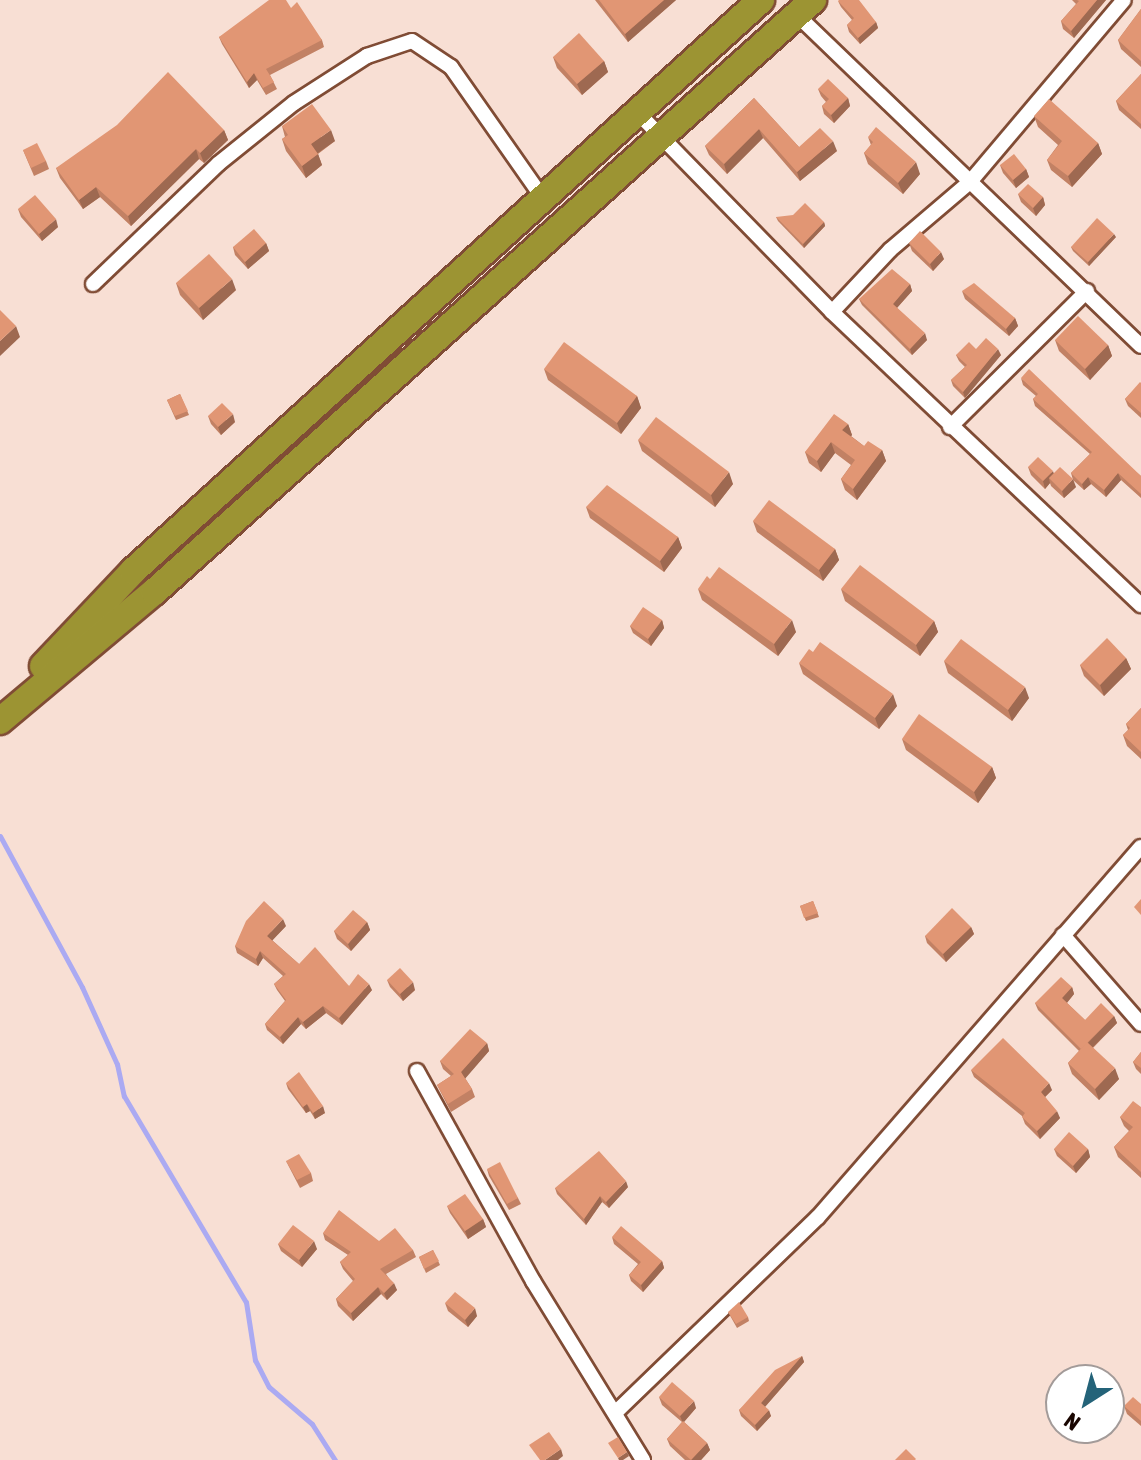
<!DOCTYPE html>
<style>
body{margin:0}
#map{position:relative;width:1141px;height:1460px;overflow:hidden;background:#f8dfd4;font-family:"Asap Condensed",sans-serif}
div>[style]{position:absolute}
[style*='--x']{left:calc(var(--x)*1px);top:calc(var(--y)*1px);width:calc(var(--w)*1px);rotate:calc(var(--a)*1deg)}
.stream>*{height:5px;margin:-2.5px;padding:0 2.5px;transform-origin:2.5px;border-radius:2.5px;background:#abaaf2}
.roads{filter:drop-shadow(2px 0 #804c35) drop-shadow(-2px 0 #804c35) drop-shadow(0 2px #804c35) drop-shadow(0 -2px #804c35)}
.street>*{height:14px;margin:-7px;padding:0 7px;transform-origin:7px;border-radius:7px;background:#fff}
.highway>*{height:26px;margin:-13px;padding:0 13px;transform-origin:13px;border-radius:13px;background:#9c9433}
.wall>*{inset:0;background:#c28164}
.shaded-wall>*{inset:0;background:#9e6951}
.building>*{inset:0;background:#e19674}
span{translate:-50% -50%;white-space:nowrap;text-align:center;line-height:1.15;-webkit-text-stroke:6px #fff;paint-order:stroke}
.north{position:absolute;left:1045px;top:1364px;width:80px;height:80px;box-sizing:border-box;background:#fff;border:2px solid #a39b99;border-radius:50%;rotate:216deg;font-size:22px;font-weight:700;line-height:32px;text-align:center;color:#190601}
.north::after{content:'';display:block;margin:auto;width:28px;height:36px;background:#246379;clip-path:polygon(50% 0,100% 100%,50% 72%,0 100%)}
</style>
<div id="map">
<div class="stream">
<div style="--x:0;--y:836;--w:172;--a:61.5"></div>
<div style="--x:82;--y:987;--w:85;--a:65.6"></div>
<div style="--x:117;--y:1064;--w:33;--a:78"></div>
<div style="--x:124;--y:1096;--w:239;--a:59.4"></div>
<div style="--x:246;--y:1302;--w:59;--a:81.2"></div>
<div style="--x:255;--y:1360;--w:30;--a:63"></div>
<div style="--x:269;--y:1387;--w:57;--a:40.7"></div>
<div style="--x:312;--y:1424;--w:43;--a:57.4"></div>
</div>
<div class="roads">
<div class="street">
<div style="--x:797;--y:15;--w:477;--a:43.9"></div>
<div style="--x:639;--y:114;--w:277;--a:45.7"></div>
<div style="--x:832;--y:312;--w:426;--a:43.5"></div>
<div style="--x:93;--y:284;--w:173;--a:-43.8"></div>
<div style="--x:218;--y:164;--w:97;--a:-38.8"></div>
<div style="--x:294;--y:103;--w:87;--a:-32.8"></div>
<div style="--x:367;--y:56;--w:47;--a:-18.4"></div>
<div style="--x:412;--y:41;--w:47;--a:33.7"></div>
<div style="--x:451;--y:67;--w:164;--a:55"></div>
<div style="--x:832;--y:312;--w:85;--a:-46.9"></div>
<div style="--x:890;--y:250;--w:105;--a:-40.4"></div>
<div style="--x:970;--y:182;--w:238;--a:-49.8"></div>
<div style="--x:950;--y:427;--w:193;--a:-44.8"></div>
<div style="--x:1063;--y:935;--w:118;--a:48.8"></div>
<div style="--x:417;--y:1071;--w:240;--a:61.1"></div>
<div style="--x:533;--y:1281;--w:210;--a:58.4"></div>
<div style="--x:615;--y:1413;--w:282;--a:-44"></div>
<div style="--x:818;--y:1217;--w:491;--a:-48.9"></div>
</div>
<div class="highway">
<div style="--x:43;--y:666;--w:131;--a:-46.5"></div>
<div style="--x:133;--y:571;--w:849;--a:-42.28"></div>
<div style="--x:0;--y:721;--w:201;--a:-40"></div>
<div style="--x:154;--y:592;--w:886;--a:-41.93"></div>
</div>
</div>
<div class="wall">
<div style="clip-path:polygon(595px 0,676px 0,628px 42px)"></div>
<div style="clip-path:polygon(1072px 0,1106px 0,1074px 38px,1063px 29px,1061px 21px,1076px 4px)"></div>
<div style="clip-path:polygon(838px 1px,876px 22px,878px 28px,860px 44px,849px 32px,847px 25px,852px 20px,841px 7px)"></div>
<div style="clip-path:polygon(291px 8px,322px 40px,324px 47px,270px 75px,277px 89px,266px 95px,257px 80px,249px 88px,222px 44px,219px 37px)"></div>
<div style="clip-path:polygon(1141px 9px,1141px 67px,1121px 49px,1118px 40px)"></div>
<div style="clip-path:polygon(553px 57px,604px 61px,608px 72px,582px 95px,557px 68px)"></div>
<div style="clip-path:polygon(1141px 74px,1141px 129px,1119px 110px,1116px 101px)"></div>
<div style="clip-path:polygon(818px 89px,848px 98px,850px 106px,834px 123px,824px 114px,822px 106px,826px 102px,821px 96px)"></div>
<div style="clip-path:polygon(754px 98px,799px 147px,837px 151px,800px 181px,763px 138px,727px 174px,709px 155px,705px 146px)"></div>
<div style="clip-path:polygon(1034px 116px,1098px 143px,1102px 154px,1072px 187px,1051px 170px,1047px 160px,1058px 145px,1038px 127px)"></div>
<div style="clip-path:polygon(282px 126px,335px 141px,318px 154px,322px 165px,306px 178px,286px 151px,282px 139px,285px 137px)"></div>
<div style="clip-path:polygon(224px 130px,228px 140px,204px 163px,199px 159px,131px 226px,100px 197px,83px 209px,60px 178px,56px 168px)"></div>
<div style="clip-path:polygon(868px 137px,920px 174px,903px 194px,868px 164px,864px 153px,871px 145px)"></div>
<div style="clip-path:polygon(23px 150px,46px 161px,49px 169px,34px 176px)"></div>
<div style="clip-path:polygon(1000px 165px,1026px 169px,1029px 177px,1016px 188px,1003px 173px)"></div>
<div style="clip-path:polygon(1018px 194px,1043px 197px,1045px 205px,1036px 216px,1021px 202px)"></div>
<div style="clip-path:polygon(18px 209px,58px 227px,42px 241px,21px 217px)"></div>
<div style="clip-path:polygon(776px 217px,824px 222px,825px 226px,804px 248px,778px 221px)"></div>
<div style="clip-path:polygon(1116px 237px,1089px 266px,1073px 251px,1071px 247px)"></div>
<div style="clip-path:polygon(266px 243px,269px 251px,248px 269px,235px 255px,233px 247px)"></div>
<div style="clip-path:polygon(909px 243px,944px 259px,933px 271px,912px 251px)"></div>
<div style="clip-path:polygon(176px 283px,236px 290px,203px 320px,180px 295px)"></div>
<div style="clip-path:polygon(910px 284px,912px 291px,897px 308px,927px 340px,912px 355px,862px 305px,859px 299px)"></div>
<div style="clip-path:polygon(962px 291px,1015px 318px,1018px 326px,1009px 336px,965px 299px)"></div>
<div style="clip-path:polygon(1055px 340px,1108px 345px,1112px 356px,1090px 380px,1059px 351px)"></div>
<div style="clip-path:polygon(976px 349px,1001px 355px,965px 398px,953px 386px,951px 380px,965px 367px,959px 361px,956px 355px)"></div>
<div style="clip-path:polygon(544px 369px,637px 396px,641px 408px,621px 434px,548px 380px)"></div>
<div style="clip-path:polygon(1021px 378px,1141px 476px,1141px 498px,1121px 480px,1106px 497px,1091px 484px,1084px 490px,1073px 480px,1071px 473px,1090px 454px,1035px 406px,1033px 399px,1036px 396px,1023px 385px)"></div>
<div style="clip-path:polygon(1141px 383px,1141px 418px,1128px 406px,1125px 399px)"></div>
<div style="clip-path:polygon(180px 394px,189px 415px,176px 420px,167px 400px)"></div>
<div style="clip-path:polygon(208px 416px,235px 422px,221px 435px,211px 424px)"></div>
<div style="clip-path:polygon(848px 424px,852px 435px,851px 436px,864px 446px,882px 450px,886px 461px,857px 500px,845px 490px,841px 479px,851px 465px,835px 453px,821px 472px,809px 463px,805px 452px)"></div>
<div style="clip-path:polygon(638px 440px,733px 484px,715px 507px,642px 451px)"></div>
<div style="clip-path:polygon(1028px 467px,1054px 473px,1076px 487px,1064px 498px,1051px 486px,1050px 483px,1045px 489px,1031px 475px)"></div>
<div style="clip-path:polygon(586px 507px,678px 537px,682px 548px,664px 572px,590px 518px)"></div>
<div style="clip-path:polygon(753px 521px,835px 549px,839px 560px,823px 581px,757px 532px)"></div>
<div style="clip-path:polygon(698px 589px,796px 632px,778px 656px,702px 600px)"></div>
<div style="clip-path:polygon(841px 589px,934px 621px,938px 632px,920px 656px,845px 601px)"></div>
<div style="clip-path:polygon(662px 620px,664px 628px,651px 646px,633px 633px,630px 626px)"></div>
<div style="clip-path:polygon(1126px 658px,1131px 669px,1104px 696px,1084px 676px,1080px 665px)"></div>
<div style="clip-path:polygon(944px 661px,1029px 698px,1012px 721px,948px 673px)"></div>
<div style="clip-path:polygon(799px 663px,897px 706px,879px 729px,803px 674px)"></div>
<div style="clip-path:polygon(1141px 708px,1141px 759px,1127px 746px,1123px 735px,1128px 730px,1126px 724px)"></div>
<div style="clip-path:polygon(902px 739px,992px 767px,996px 778px,978px 803px,906px 750px)"></div>
<div style="clip-path:polygon(813px 901px,819px 917px,806px 921px,800px 906px)"></div>
<div style="clip-path:polygon(367px 922px,370px 930px,351px 951px,337px 939px,334px 931px)"></div>
<div style="clip-path:polygon(286px 926px,272px 940px,299px 964px,349px 986px,372px 990px,342px 1025px,326px 1013px,306px 1029px,301px 1024px,283px 1044px,267px 1030px,265px 1024px,285px 1001px,277px 990px,274px 984px,283px 976px,263px 958px,258px 966px,237px 953px,235px 946px)"></div>
<div style="clip-path:polygon(971px 927px,974px 934px,946px 962px,927px 943px,925px 936px)"></div>
<div style="clip-path:polygon(387px 980px,415px 990px,403px 1001px,390px 987px)"></div>
<div style="clip-path:polygon(1072px 987px,1074px 994px,1067px 1003px,1085px 1020px,1114px 1016px,1117px 1023px,1093px 1048px,1119px 1079px,1099px 1100px,1072px 1074px,1068px 1063px,1079px 1051px,1038px 1010px,1035px 1003px)"></div>
<div style="clip-path:polygon(487px 1043px,489px 1051px,465px 1078px,472px 1089px,475px 1097px,451px 1112px,437px 1085px,451px 1076px,443px 1069px,440px 1061px)"></div>
<div style="clip-path:polygon(1141px 1052px,1141px 1074px,1136px 1069px,1133px 1062px)"></div>
<div style="clip-path:polygon(971px 1070px,1052px 1090px,1045px 1097px,1060px 1118px,1040px 1139px,1025px 1124px,1022px 1116px,974px 1077px)"></div>
<div style="clip-path:polygon(286px 1083px,325px 1113px,315px 1119px,310px 1111px,306px 1113px,288px 1089px)"></div>
<div style="clip-path:polygon(1141px 1107px,1141px 1178px,1118px 1157px,1114px 1147px,1129px 1131px,1124px 1126px,1120px 1117px)"></div>
<div style="clip-path:polygon(1054px 1149px,1088px 1149px,1090px 1157px,1076px 1173px,1057px 1156px)"></div>
<div style="clip-path:polygon(286px 1161px,311px 1173px,313px 1181px,300px 1188px)"></div>
<div style="clip-path:polygon(487px 1169px,518px 1198px,521px 1204px,509px 1210px,489px 1176px)"></div>
<div style="clip-path:polygon(628px 1187px,609px 1208px,602px 1202px,586px 1225px,557px 1194px,555px 1188px)"></div>
<div style="clip-path:polygon(447px 1206px,483px 1219px,486px 1227px,468px 1239px,450px 1213px)"></div>
<div style="clip-path:polygon(323px 1233px,379px 1241px,413px 1250px,416px 1257px,386px 1274px,397px 1290px,387px 1300px,381px 1294px,353px 1321px,338px 1306px,336px 1299px,353px 1281px,343px 1269px,340px 1262px,348px 1255px,325px 1240px)"></div>
<div style="clip-path:polygon(612px 1237px,662px 1261px,664px 1268px,643px 1292px,631px 1281px,629px 1275px,638px 1264px,614px 1244px)"></div>
<div style="clip-path:polygon(278px 1244px,317px 1249px,302px 1267px,281px 1251px)"></div>
<div style="clip-path:polygon(433px 1250px,440px 1265px,426px 1273px,419px 1257px)"></div>
<div style="clip-path:polygon(445px 1303px,477px 1316px,468px 1327px,448px 1311px)"></div>
<div style="clip-path:polygon(728px 1312px,748px 1317px,749px 1321px,737px 1328px)"></div>
<div style="clip-path:polygon(802px 1356px,804px 1362px,765px 1407px,771px 1416px,757px 1431px,741px 1416px,739px 1410px)"></div>
<div style="clip-path:polygon(659px 1397px,696px 1408px,684px 1422px,707px 1443px,710px 1450px,701px 1460px,685px 1460px,670px 1446px,667px 1439px,682px 1422px,662px 1405px)"></div>
<div style="clip-path:polygon(1141px 1404px,1141px 1426px,1127px 1414px,1124px 1406px)"></div>
</div>
<div class="shaded-wall">
<div style="clip-path:polygon(664px 0,676px 0,628px 42px,625px 34px)"></div>
<div style="clip-path:polygon(1097px 0,1106px 0,1074px 38px,1071px 31px)"></div>
<div style="clip-path:polygon(876px 22px,878px 28px,860px 44px,858px 38px)"></div>
<div style="clip-path:polygon(604px 61px,608px 72px,582px 95px,577px 84px)"></div>
<div style="clip-path:polygon(254px 73px,257px 80px,249px 88px,247px 82px)"></div>
<div style="clip-path:polygon(848px 98px,850px 106px,834px 123px,831px 115px)"></div>
<div style="clip-path:polygon(759px 129px,763px 138px,727px 174px,724px 164px)"></div>
<div style="clip-path:polygon(224px 130px,228px 140px,204px 163px,200px 153px)"></div>
<div style="clip-path:polygon(331px 130px,335px 141px,315px 155px,311px 144px)"></div>
<div style="clip-path:polygon(833px 141px,837px 151px,800px 181px,797px 172px)"></div>
<div style="clip-path:polygon(1098px 143px,1102px 154px,1072px 187px,1068px 176px)"></div>
<div style="clip-path:polygon(196px 149px,199px 159px,131px 226px,128px 216px)"></div>
<div style="clip-path:polygon(318px 154px,322px 165px,306px 178px,302px 166px)"></div>
<div style="clip-path:polygon(916px 162px,920px 174px,903px 194px,898px 183px)"></div>
<div style="clip-path:polygon(1026px 169px,1029px 177px,1016px 188px,1013px 180px)"></div>
<div style="clip-path:polygon(96px 187px,100px 197px,83px 209px,79px 200px)"></div>
<div style="clip-path:polygon(1043px 197px,1045px 205px,1036px 216px,1033px 208px)"></div>
<div style="clip-path:polygon(56px 219px,58px 227px,42px 241px,39px 234px)"></div>
<div style="clip-path:polygon(824px 222px,825px 226px,804px 248px,803px 244px)"></div>
<div style="clip-path:polygon(1114px 234px,1116px 237px,1089px 266px,1088px 262px)"></div>
<div style="clip-path:polygon(266px 243px,269px 251px,248px 269px,245px 262px)"></div>
<div style="clip-path:polygon(941px 252px,944px 259px,933px 271px,930px 264px)"></div>
<div style="clip-path:polygon(232px 279px,236px 290px,203px 320px,199px 308px)"></div>
<div style="clip-path:polygon(910px 284px,912px 291px,895px 310px,893px 304px)"></div>
<div style="clip-path:polygon(1015px 318px,1018px 326px,1009px 336px,1006px 329px)"></div>
<div style="clip-path:polygon(16px 326px,20px 337px,0 356px,0 341px)"></div>
<div style="clip-path:polygon(925px 333px,927px 340px,912px 355px,910px 349px)"></div>
<div style="clip-path:polygon(1108px 345px,1112px 356px,1090px 380px,1085px 369px)"></div>
<div style="clip-path:polygon(998px 349px,1001px 355px,965px 398px,963px 392px)"></div>
<div style="clip-path:polygon(637px 396px,641px 408px,621px 434px,617px 423px)"></div>
<div style="clip-path:polygon(233px 414px,235px 422px,221px 435px,218px 427px)"></div>
<div style="clip-path:polygon(848px 424px,852px 435px,846px 442px,842px 430px)"></div>
<div style="clip-path:polygon(831px 442px,835px 453px,821px 472px,817px 461px)"></div>
<div style="clip-path:polygon(882px 450px,886px 461px,857px 500px,853px 489px)"></div>
<div style="clip-path:polygon(1053px 471px,1055px 478px,1049px 478px,1050px 483px,1045px 489px,1043px 481px)"></div>
<div style="clip-path:polygon(729px 472px,733px 484px,715px 507px,711px 495px)"></div>
<div style="clip-path:polygon(1118px 473px,1121px 480px,1106px 497px,1104px 490px)"></div>
<div style="clip-path:polygon(1088px 477px,1091px 484px,1084px 490px,1082px 484px)"></div>
<div style="clip-path:polygon(1073px 479px,1076px 487px,1064px 498px,1062px 491px)"></div>
<div style="clip-path:polygon(678px 537px,682px 548px,664px 572px,660px 561px)"></div>
<div style="clip-path:polygon(835px 549px,839px 560px,823px 581px,819px 570px)"></div>
<div style="clip-path:polygon(662px 620px,664px 628px,651px 646px,648px 639px)"></div>
<div style="clip-path:polygon(792px 620px,796px 632px,778px 656px,774px 644px)"></div>
<div style="clip-path:polygon(934px 621px,938px 632px,920px 656px,916px 645px)"></div>
<div style="clip-path:polygon(1126px 658px,1131px 669px,1104px 696px,1100px 685px)"></div>
<div style="clip-path:polygon(1025px 687px,1029px 698px,1012px 721px,1008px 710px)"></div>
<div style="clip-path:polygon(893px 694px,897px 706px,879px 729px,875px 718px)"></div>
<div style="clip-path:polygon(992px 767px,996px 778px,978px 803px,974px 792px)"></div>
<div style="clip-path:polygon(283px 919px,286px 926px,270px 943px,267px 936px)"></div>
<div style="clip-path:polygon(367px 922px,370px 930px,351px 951px,348px 944px)"></div>
<div style="clip-path:polygon(971px 927px,974px 934px,946px 962px,943px 954px)"></div>
<div style="clip-path:polygon(260px 951px,263px 958px,258px 966px,256px 959px)"></div>
<div style="clip-path:polygon(413px 982px,415px 990px,403px 1001px,400px 994px)"></div>
<div style="clip-path:polygon(369px 984px,372px 990px,342px 1025px,339px 1018px)"></div>
<div style="clip-path:polygon(1072px 987px,1074px 994px,1065px 1005px,1062px 998px)"></div>
<div style="clip-path:polygon(323px 1006px,326px 1013px,306px 1029px,303px 1022px)"></div>
<div style="clip-path:polygon(1114px 1016px,1117px 1023px,1084px 1056px,1082px 1049px)"></div>
<div style="clip-path:polygon(298px 1017px,301px 1024px,283px 1044px,280px 1037px)"></div>
<div style="clip-path:polygon(487px 1043px,489px 1051px,464px 1080px,461px 1072px)"></div>
<div style="clip-path:polygon(1115px 1068px,1119px 1079px,1099px 1100px,1095px 1089px)"></div>
<div style="clip-path:polygon(1049px 1083px,1052px 1090px,1043px 1099px,1041px 1092px)"></div>
<div style="clip-path:polygon(307px 1104px,310px 1111px,306px 1113px,303px 1107px)"></div>
<div style="clip-path:polygon(323px 1106px,325px 1113px,315px 1119px,313px 1113px)"></div>
<div style="clip-path:polygon(1057px 1111px,1060px 1118px,1040px 1139px,1037px 1131px)"></div>
<div style="clip-path:polygon(1088px 1149px,1090px 1157px,1076px 1173px,1073px 1166px)"></div>
<div style="clip-path:polygon(626px 1181px,628px 1187px,609px 1208px,606px 1202px)"></div>
<div style="clip-path:polygon(600px 1196px,602px 1202px,586px 1225px,584px 1219px)"></div>
<div style="clip-path:polygon(483px 1219px,486px 1227px,468px 1239px,465px 1231px)"></div>
<div style="clip-path:polygon(314px 1241px,317px 1249px,302px 1267px,299px 1260px)"></div>
<div style="clip-path:polygon(662px 1261px,664px 1268px,643px 1292px,641px 1285px)"></div>
<div style="clip-path:polygon(394px 1283px,397px 1290px,387px 1300px,384px 1293px)"></div>
<div style="clip-path:polygon(378px 1287px,381px 1294px,353px 1321px,351px 1313px)"></div>
<div style="clip-path:polygon(475px 1308px,477px 1316px,468px 1327px,465px 1320px)"></div>
<div style="clip-path:polygon(802px 1356px,804px 1362px,763px 1409px,761px 1403px)"></div>
<div style="clip-path:polygon(694px 1401px,696px 1408px,683px 1423px,680px 1416px)"></div>
<div style="clip-path:polygon(769px 1410px,771px 1416px,757px 1431px,755px 1425px)"></div>
<div style="clip-path:polygon(707px 1443px,710px 1450px,701px 1460px,691px 1460px)"></div>
<div style="clip-path:polygon(561px 1449px,563px 1456px,558px 1460px,545px 1460px)"></div>
<div style="clip-path:polygon(627px 1452px,629px 1456px,623px 1460px,619px 1460px,618px 1458px)"></div>
</div>
<div class="building">
<div style="clip-path:polygon(269px 0,286px 0,291px 8px,297px 2px,322px 40px,266px 69px,274px 82px,263px 88px,254px 73px,247px 82px,219px 37px)"></div>
<div style="clip-path:polygon(599px 0,664px 0,625px 34px)"></div>
<div style="clip-path:polygon(839px 0,859px 0,876px 22px,858px 38px,847px 25px,854px 18px,838px 1px)"></div>
<div style="clip-path:polygon(1077px 0,1097px 0,1071px 31px,1061px 21px,1079px 1px)"></div>
<div style="clip-path:polygon(1141px 9px,1141px 61px,1118px 40px)"></div>
<div style="clip-path:polygon(579px 33px,604px 61px,577px 84px,553px 57px)"></div>
<div style="clip-path:polygon(168px 72px,224px 130px,200px 153px,196px 149px,128px 216px,96px 187px,79px 200px,56px 168px,117px 125px)"></div>
<div style="clip-path:polygon(1141px 74px,1141px 124px,1116px 101px)"></div>
<div style="clip-path:polygon(828px 79px,848px 98px,831px 115px,822px 106px,829px 99px,818px 89px)"></div>
<div style="clip-path:polygon(754px 98px,799px 147px,820px 128px,833px 141px,797px 172px,759px 129px,724px 164px,705px 146px)"></div>
<div style="clip-path:polygon(1049px 99px,1098px 143px,1068px 176px,1047px 160px,1062px 141px,1034px 116px)"></div>
<div style="clip-path:polygon(312px 104px,331px 130px,311px 144px,318px 154px,302px 166px,282px 139px,288px 135px,282px 126px)"></div>
<div style="clip-path:polygon(876px 127px,916px 162px,898px 183px,864px 153px,873px 142px,868px 137px)"></div>
<div style="clip-path:polygon(37px 143px,46px 161px,31px 168px,23px 150px)"></div>
<div style="clip-path:polygon(1014px 154px,1026px 169px,1013px 180px,1000px 165px)"></div>
<div style="clip-path:polygon(1028px 184px,1043px 197px,1033px 208px,1018px 194px)"></div>
<div style="clip-path:polygon(35px 195px,56px 219px,39px 234px,18px 209px)"></div>
<div style="clip-path:polygon(805px 203px,824px 222px,803px 244px,776px 217px,793px 215px)"></div>
<div style="clip-path:polygon(1097px 218px,1114px 234px,1088px 262px,1071px 247px)"></div>
<div style="clip-path:polygon(254px 229px,266px 243px,245px 262px,233px 247px)"></div>
<div style="clip-path:polygon(920px 231px,941px 252px,930px 264px,909px 243px)"></div>
<div style="clip-path:polygon(209px 254px,232px 279px,199px 308px,176px 283px)"></div>
<div style="clip-path:polygon(892px 269px,910px 284px,893px 304px,925px 333px,910px 349px,859px 299px)"></div>
<div style="clip-path:polygon(974px 283px,1015px 318px,1006px 329px,962px 291px)"></div>
<div style="clip-path:polygon(0 310px,16px 326px,0 341px)"></div>
<div style="clip-path:polygon(1078px 316px,1108px 345px,1085px 369px,1055px 340px)"></div>
<div style="clip-path:polygon(986px 338px,998px 349px,963px 392px,951px 380px,967px 365px,956px 355px,969px 342px,976px 349px)"></div>
<div style="clip-path:polygon(564px 342px,637px 396px,617px 423px,544px 369px)"></div>
<div style="clip-path:polygon(1029px 369px,1141px 476px,1141px 494px,1118px 473px,1104px 490px,1088px 477px,1082px 484px,1071px 473px,1092px 452px,1033px 399px,1038px 394px,1021px 378px)"></div>
<div style="clip-path:polygon(1140px 382px,1141px 383px,1141px 413px,1125px 399px)"></div>
<div style="clip-path:polygon(180px 394px,188px 411px,175px 416px,167px 400px)"></div>
<div style="clip-path:polygon(222px 403px,233px 414px,218px 427px,208px 416px)"></div>
<div style="clip-path:polygon(834px 414px,848px 424px,842px 430px,864px 446px,868px 441px,882px 450px,853px 489px,841px 479px,855px 460px,831px 442px,817px 461px,805px 452px)"></div>
<div style="clip-path:polygon(656px 417px,729px 472px,711px 495px,638px 440px)"></div>
<div style="clip-path:polygon(1038px 457px,1053px 471px,1043px 481px,1028px 467px)"></div>
<div style="clip-path:polygon(1060px 467px,1073px 479px,1062px 491px,1049px 478px)"></div>
<div style="clip-path:polygon(607px 485px,678px 537px,660px 561px,586px 507px)"></div>
<div style="clip-path:polygon(769px 500px,835px 549px,819px 570px,753px 521px)"></div>
<div style="clip-path:polygon(860px 565px,934px 621px,916px 645px,841px 589px)"></div>
<div style="clip-path:polygon(719px 567px,792px 620px,774px 644px,698px 589px,707px 576px,710px 579px)"></div>
<div style="clip-path:polygon(643px 607px,662px 620px,648px 639px,630px 626px)"></div>
<div style="clip-path:polygon(1107px 638px,1126px 658px,1100px 685px,1080px 665px)"></div>
<div style="clip-path:polygon(961px 639px,1025px 687px,1008px 710px,944px 661px)"></div>
<div style="clip-path:polygon(820px 642px,893px 694px,875px 718px,799px 663px,809px 649px,813px 652px)"></div>
<div style="clip-path:polygon(1141px 708px,1141px 752px,1123px 735px,1130px 728px,1126px 724px)"></div>
<div style="clip-path:polygon(919px 714px,992px 767px,974px 792px,902px 739px)"></div>
<div style="clip-path:polygon(1141px 899px,1141px 915px,1134px 907px)"></div>
<div style="clip-path:polygon(264px 901px,283px 919px,267px 936px,299px 964px,315px 947px,349px 986px,358px 974px,369px 984px,339px 1018px,323px 1006px,303px 1022px,298px 1017px,280px 1037px,265px 1024px,286px 1000px,274px 984px,286px 974px,260px 951px,256px 959px,235px 946px,246px 921px)"></div>
<div style="clip-path:polygon(813px 901px,818px 913px,804px 918px,800px 906px)"></div>
<div style="clip-path:polygon(952px 908px,971px 927px,943px 954px,925px 936px)"></div>
<div style="clip-path:polygon(353px 910px,367px 922px,348px 944px,334px 931px)"></div>
<div style="clip-path:polygon(400px 968px,413px 982px,400px 994px,387px 980px)"></div>
<div style="clip-path:polygon(1061px 977px,1072px 987px,1062px 998px,1085px 1020px,1101px 1003px,1114px 1016px,1081px 1049px,1035px 1003px)"></div>
<div style="clip-path:polygon(470px 1029px,487px 1043px,461px 1072px,472px 1089px,448px 1104px,437px 1085px,454px 1074px,440px 1061px)"></div>
<div style="clip-path:polygon(1003px 1038px,1049px 1083px,1041px 1092px,1057px 1111px,1037px 1131px,1022px 1117px,1025px 1113px,971px 1070px)"></div>
<div style="clip-path:polygon(1087px 1042px,1115px 1068px,1095px 1089px,1068px 1063px)"></div>
<div style="clip-path:polygon(1141px 1052px,1141px 1068px,1133px 1062px)"></div>
<div style="clip-path:polygon(299px 1072px,323px 1106px,313px 1113px,307px 1104px,303px 1107px,286px 1083px)"></div>
<div style="clip-path:polygon(1133px 1101px,1141px 1107px,1141px 1172px,1114px 1147px,1133px 1127px,1120px 1117px)"></div>
<div style="clip-path:polygon(1069px 1132px,1088px 1149px,1073px 1166px,1054px 1149px)"></div>
<div style="clip-path:polygon(599px 1151px,626px 1181px,606px 1202px,600px 1196px,584px 1219px,555px 1188px)"></div>
<div style="clip-path:polygon(299px 1154px,311px 1173px,297px 1180px,286px 1161px)"></div>
<div style="clip-path:polygon(500px 1162px,518px 1198px,507px 1204px,487px 1169px)"></div>
<div style="clip-path:polygon(465px 1194px,483px 1219px,465px 1231px,447px 1206px)"></div>
<div style="clip-path:polygon(339px 1210px,379px 1241px,395px 1228px,413px 1250px,380px 1269px,394px 1283px,384px 1293px,378px 1287px,351px 1313px,336px 1299px,355px 1279px,340px 1262px,351px 1252px,323px 1233px)"></div>
<div style="clip-path:polygon(293px 1225px,314px 1241px,299px 1260px,278px 1244px)"></div>
<div style="clip-path:polygon(621px 1226px,662px 1261px,641px 1285px,629px 1275px,641px 1262px,612px 1237px)"></div>
<div style="clip-path:polygon(433px 1250px,439px 1261px,424px 1269px,419px 1257px)"></div>
<div style="clip-path:polygon(455px 1292px,475px 1308px,465px 1320px,445px 1303px)"></div>
<div style="clip-path:polygon(739px 1302px,748px 1317px,736px 1324px,728px 1312px)"></div>
<div style="clip-path:polygon(802px 1356px,761px 1403px,769px 1410px,755px 1425px,739px 1410px,775px 1370px)"></div>
<div style="clip-path:polygon(672px 1382px,694px 1401px,680px 1416px,659px 1397px)"></div>
<div style="clip-path:polygon(1133px 1397px,1141px 1404px,1141px 1421px,1124px 1406px)"></div>
<div style="clip-path:polygon(683px 1421px,707px 1443px,691px 1460px,667px 1439px)"></div>
<div style="clip-path:polygon(549px 1432px,561px 1449px,545px 1460px,540px 1460px,529px 1445px)"></div>
<div style="clip-path:polygon(618px 1437px,627px 1452px,618px 1458px,608px 1443px)"></div>
<div style="clip-path:polygon(906px 1449px,916px 1459px,915px 1460px,895px 1460px)"></div>
</div>
<div class="north">N</div>
</div>
